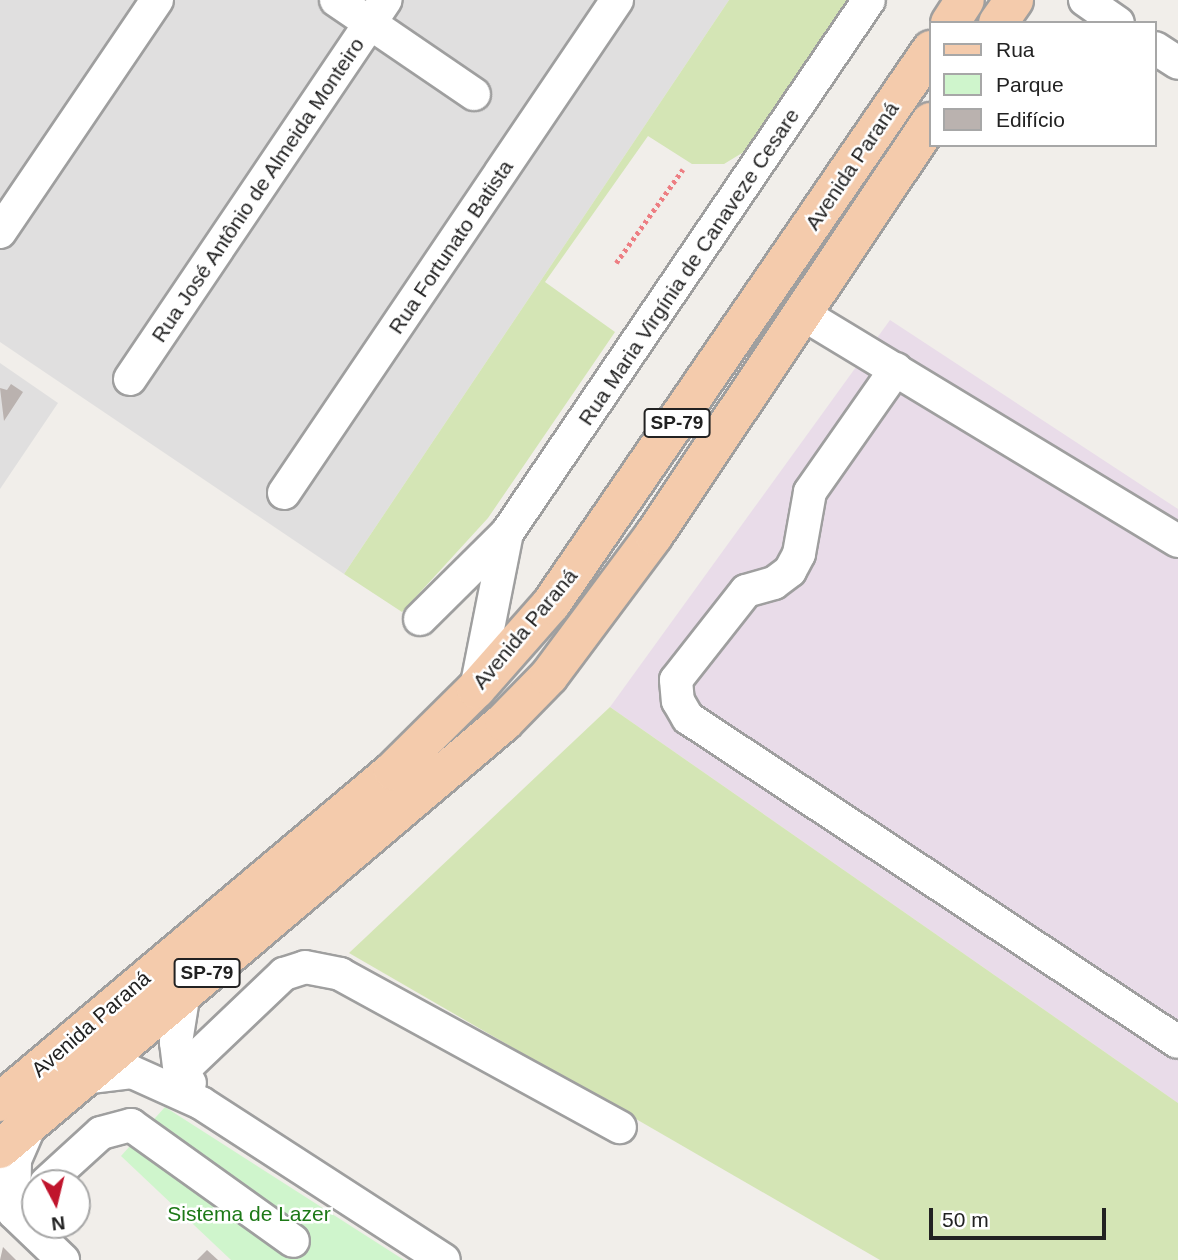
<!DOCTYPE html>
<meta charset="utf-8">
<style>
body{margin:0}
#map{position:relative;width:1178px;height:1260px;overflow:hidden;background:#f1eeea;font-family:Arial,sans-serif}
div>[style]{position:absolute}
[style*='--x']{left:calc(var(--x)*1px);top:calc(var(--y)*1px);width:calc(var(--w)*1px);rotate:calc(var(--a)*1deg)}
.residential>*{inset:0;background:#e0dfdf}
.industrial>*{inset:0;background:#e9dce9}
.grass>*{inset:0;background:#d4e5b5}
.park>*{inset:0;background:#cff5cc}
.building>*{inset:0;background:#bab2af}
.path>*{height:4.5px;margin-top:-2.25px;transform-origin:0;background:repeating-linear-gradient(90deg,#ed7e83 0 3.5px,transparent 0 7px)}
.roads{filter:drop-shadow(2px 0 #9f9f9f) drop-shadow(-2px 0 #9f9f9f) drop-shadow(0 2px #9f9f9f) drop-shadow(0 -2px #9f9f9f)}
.minor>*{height:32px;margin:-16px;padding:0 16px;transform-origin:16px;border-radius:16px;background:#fff}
.major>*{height:38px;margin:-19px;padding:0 19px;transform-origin:19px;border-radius:19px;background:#f4cbac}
span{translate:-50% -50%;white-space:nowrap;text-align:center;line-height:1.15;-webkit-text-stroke:5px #fff;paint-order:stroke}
.shield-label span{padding:2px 5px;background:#fff;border:2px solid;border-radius:5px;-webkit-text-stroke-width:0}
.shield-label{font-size:19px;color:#222;font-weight:700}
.street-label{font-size:21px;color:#222}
.park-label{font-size:21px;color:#1d7917}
.legend{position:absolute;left:929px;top:21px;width:228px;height:126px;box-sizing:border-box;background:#fff;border:2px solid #a7a7a7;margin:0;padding:9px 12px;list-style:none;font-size:21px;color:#222}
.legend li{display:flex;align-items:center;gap:14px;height:35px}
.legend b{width:35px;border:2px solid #a7a7a7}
.north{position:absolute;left:21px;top:1169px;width:70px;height:70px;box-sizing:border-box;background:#fff;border:2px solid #a7a7a7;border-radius:50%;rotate:173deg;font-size:19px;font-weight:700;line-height:28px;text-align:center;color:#222}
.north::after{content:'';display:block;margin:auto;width:24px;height:32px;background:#c0142c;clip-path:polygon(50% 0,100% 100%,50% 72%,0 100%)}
.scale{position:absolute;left:929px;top:1208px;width:177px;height:32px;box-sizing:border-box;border:4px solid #222;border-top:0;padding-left:9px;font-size:21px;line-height:24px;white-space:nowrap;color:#222;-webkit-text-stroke:5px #fff;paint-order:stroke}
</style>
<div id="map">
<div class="residential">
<div style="clip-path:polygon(0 0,729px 0,344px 574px,0 342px)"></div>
<div style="clip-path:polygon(0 363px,58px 403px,0 489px)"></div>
</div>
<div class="industrial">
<div style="clip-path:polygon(890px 320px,1178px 509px,1178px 1103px,610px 707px)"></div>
</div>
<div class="grass">
<div style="clip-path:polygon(729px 0,849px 0,747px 150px,724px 164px,692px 164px,648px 136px,545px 282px,615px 332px,488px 518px,402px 612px,344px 574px)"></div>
<div style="clip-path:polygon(610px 707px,1178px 1103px,1178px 1260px,880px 1260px,349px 953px)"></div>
</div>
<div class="park">
<div style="clip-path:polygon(165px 1107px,404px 1260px,231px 1260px,121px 1156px)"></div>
</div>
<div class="building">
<div style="clip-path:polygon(11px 384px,23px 392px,4px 421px,0 388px,7px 390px)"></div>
<div style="clip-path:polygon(3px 1247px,16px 1260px,0 1260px)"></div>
<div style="clip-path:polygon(207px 1250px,218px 1260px,197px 1260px)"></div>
</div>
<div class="path">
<div style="--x:616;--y:263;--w:115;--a:-54.5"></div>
</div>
<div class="roads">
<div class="minor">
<div style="--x:336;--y:0;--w:167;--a:34.3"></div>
<div style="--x:1085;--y:0;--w:40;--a:34.9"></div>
<div style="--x:1155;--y:48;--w:27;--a:33"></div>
<div style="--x:0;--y:232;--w:280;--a:-55.9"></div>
<div style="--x:803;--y:314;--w:438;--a:31.2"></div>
<div style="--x:896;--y:369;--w:150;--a:125"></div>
<div style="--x:810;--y:492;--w:63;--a:100.1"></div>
<div style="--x:799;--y:554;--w:19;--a:118"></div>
<div style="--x:790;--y:571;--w:20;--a:143"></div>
<div style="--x:774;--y:583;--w:29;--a:164"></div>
<div style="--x:746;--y:591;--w:113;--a:128.2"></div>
<div style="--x:676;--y:680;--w:21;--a:85"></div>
<div style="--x:678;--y:701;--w:20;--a:60"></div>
<div style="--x:688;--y:718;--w:587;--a:33.47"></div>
<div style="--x:130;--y:379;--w:457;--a:-56"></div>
<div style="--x:284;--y:493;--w:595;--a:-55.96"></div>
<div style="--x:420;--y:619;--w:122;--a:-44.7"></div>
<div style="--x:507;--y:533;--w:644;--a:-55.82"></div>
<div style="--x:476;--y:689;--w:159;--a:-78.8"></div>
<div style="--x:184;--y:992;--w:51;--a:99.1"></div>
<div style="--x:176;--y:1042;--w:23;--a:83"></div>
<div style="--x:179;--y:1065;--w:21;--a:59"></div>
<div style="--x:182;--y:1071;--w:141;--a:-43.6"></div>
<div style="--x:284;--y:974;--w:22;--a:-18"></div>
<div style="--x:305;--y:967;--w:36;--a:11"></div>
<div style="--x:340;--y:974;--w:319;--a:28.7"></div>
<div style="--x:82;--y:1078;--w:50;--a:-6.8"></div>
<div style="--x:132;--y:1072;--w:76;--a:24.2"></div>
<div style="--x:201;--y:1103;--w:289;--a:32.9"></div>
<div style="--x:46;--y:1183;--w:74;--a:-42.3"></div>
<div style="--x:101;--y:1133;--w:31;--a:-15"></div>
<div style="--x:131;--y:1125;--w:199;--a:35.6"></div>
<div style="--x:14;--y:1213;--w:53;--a:-88.9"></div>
<div style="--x:15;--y:1160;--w:40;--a:-66.6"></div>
<div style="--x:14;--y:1213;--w:68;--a:43.8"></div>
</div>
<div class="major">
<div style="--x:950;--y:23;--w:27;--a:-57"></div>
<div style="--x:998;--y:23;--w:28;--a:-55"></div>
<div style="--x:0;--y:1102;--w:514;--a:-40.11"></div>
<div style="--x:393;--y:771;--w:117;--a:-44.7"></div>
<div style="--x:476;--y:689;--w:113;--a:-48.6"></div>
<div style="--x:551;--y:604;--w:672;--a:-55.55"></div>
<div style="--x:0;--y:1149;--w:661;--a:-40.27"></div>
<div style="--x:504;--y:722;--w:64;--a:-45.6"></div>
<div style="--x:549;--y:676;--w:176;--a:-53.3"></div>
<div style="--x:654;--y:535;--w:497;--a:-56.2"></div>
</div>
</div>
<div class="shield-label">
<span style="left:677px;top:423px">SP-79</span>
<span style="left:207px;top:973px">SP-79</span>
</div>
<div class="street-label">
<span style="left:852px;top:166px;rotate:-56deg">Avenida Paraná</span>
<span style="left:258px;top:190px;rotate:-56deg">Rua José Antônio de Almeida Monteiro</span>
<span style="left:451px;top:247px;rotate:-56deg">Rua Fortunato Batista</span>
<span style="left:689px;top:267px;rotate:-56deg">Rua Maria Virgínia de Canaveze Cesare</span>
<span style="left:525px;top:629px;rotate:-50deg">Avenida Paraná</span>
<span style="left:91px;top:1024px;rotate:-41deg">Avenida Paraná</span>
</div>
<div class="park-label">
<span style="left:249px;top:1214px">Sistema de Lazer</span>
</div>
<ul class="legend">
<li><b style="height:9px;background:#f4cbac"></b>Rua</li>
<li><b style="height:19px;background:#cff5cc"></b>Parque</li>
<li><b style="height:19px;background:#bab2af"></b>Edifício</li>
</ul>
<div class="north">N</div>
<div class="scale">50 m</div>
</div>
